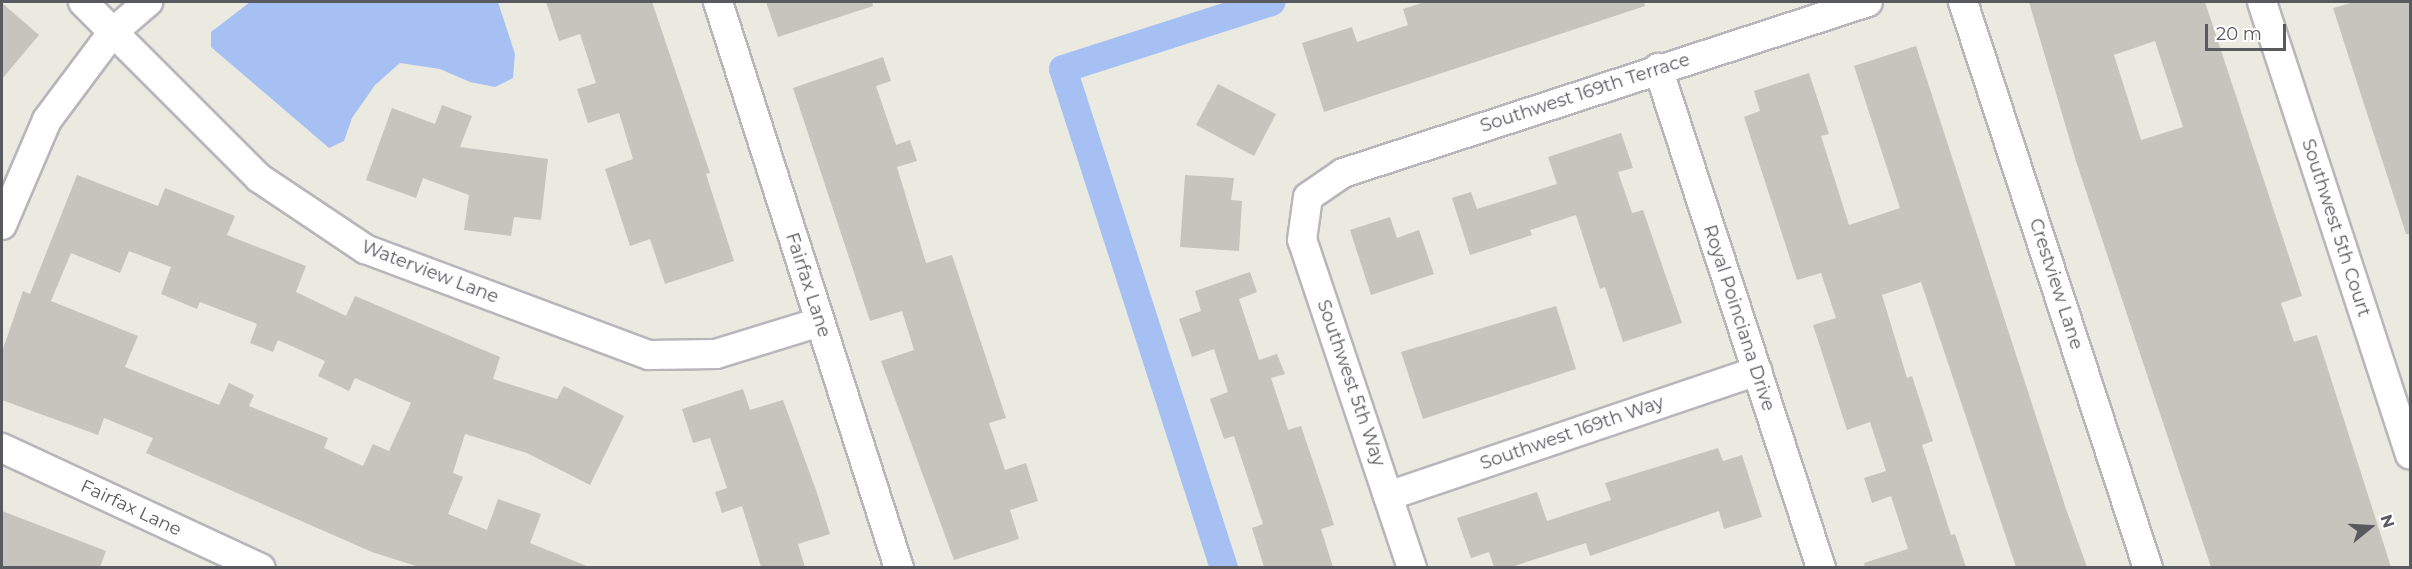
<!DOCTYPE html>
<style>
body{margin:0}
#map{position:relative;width:2412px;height:569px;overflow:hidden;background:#eaeae0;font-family:Montserrat,sans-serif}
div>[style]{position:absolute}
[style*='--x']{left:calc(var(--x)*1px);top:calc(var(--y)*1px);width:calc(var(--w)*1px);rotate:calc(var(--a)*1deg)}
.water>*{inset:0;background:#a7c0f3}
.canal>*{height:28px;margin:-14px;padding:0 14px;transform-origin:14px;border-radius:14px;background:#a7c0f3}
.building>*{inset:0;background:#c5c4bd}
.roads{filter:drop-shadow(2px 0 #b6b6bb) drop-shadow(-2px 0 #b6b6bb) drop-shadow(0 2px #b6b6bb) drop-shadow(0 -2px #b6b6bb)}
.minor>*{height:28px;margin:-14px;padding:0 14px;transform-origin:14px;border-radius:14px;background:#fff}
span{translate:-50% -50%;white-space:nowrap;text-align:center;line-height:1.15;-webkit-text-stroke:4.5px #fff;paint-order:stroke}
.street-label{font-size:18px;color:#595a5f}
.frame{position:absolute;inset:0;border:3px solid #595a5f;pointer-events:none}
.north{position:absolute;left:2340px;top:497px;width:60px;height:60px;-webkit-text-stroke:4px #fff;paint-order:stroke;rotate:72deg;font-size:16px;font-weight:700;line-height:24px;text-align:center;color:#595a5f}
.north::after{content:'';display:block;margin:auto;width:21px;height:27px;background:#595a5f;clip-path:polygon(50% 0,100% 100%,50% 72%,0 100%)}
.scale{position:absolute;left:2205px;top:24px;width:81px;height:27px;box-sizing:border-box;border:3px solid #595a5f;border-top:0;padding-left:8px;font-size:18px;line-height:21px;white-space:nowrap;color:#595a5f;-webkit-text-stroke:4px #fff;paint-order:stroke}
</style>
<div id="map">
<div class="water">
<div style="clip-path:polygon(250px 2px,498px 2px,515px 54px,513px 78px,495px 87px,470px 82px,440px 69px,400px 63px,375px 85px,352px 118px,344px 141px,329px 148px,211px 47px,211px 32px)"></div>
</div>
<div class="canal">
<div style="--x:1224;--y:568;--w:524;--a:-107.88"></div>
<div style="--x:1063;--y:69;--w:219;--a:-17.8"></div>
</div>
<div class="building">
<div style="clip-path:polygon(546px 2px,652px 2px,710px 173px,706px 174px,734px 261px,665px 284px,650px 239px,630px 246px,605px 169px,633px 159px,619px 113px,588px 123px,577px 89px,596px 83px,580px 34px,559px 41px)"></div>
<div style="clip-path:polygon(766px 2px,872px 2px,873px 6px,778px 37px)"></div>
<div style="clip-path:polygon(1425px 2px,1644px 2px,1645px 6px,1324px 112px,1302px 43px,1352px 27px,1357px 42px,1408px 25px,1403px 9px)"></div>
<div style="clip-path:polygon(evenodd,2029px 2px,2205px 2px,2302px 296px,2281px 303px,2294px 342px,2317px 335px,2391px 567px,2211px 567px,2076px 161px,2029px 2px,2155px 41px,2183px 127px,2141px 140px,2114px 55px,2155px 41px)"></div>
<div style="clip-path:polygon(2354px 2px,2410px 2px,2410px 234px,2406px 234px,2333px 8px)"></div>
<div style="clip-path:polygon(2px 3px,39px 35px,2px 79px)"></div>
<div style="clip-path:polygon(1916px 46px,2066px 509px,2087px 567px,2016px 567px,1921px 282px,1882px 295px,1907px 378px,1912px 376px,1933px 441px,1922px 445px,1951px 535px,1955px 534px,1966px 567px,1865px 567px,1864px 563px,1908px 549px,1891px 496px,1872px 503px,1864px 478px,1886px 471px,1870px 422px,1847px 430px,1813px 325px,1836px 318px,1821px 273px,1797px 280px,1744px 117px,1760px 111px,1754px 91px,1809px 73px,1829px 134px,1821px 136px,1849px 225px,1900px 208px,1854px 66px)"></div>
<div style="clip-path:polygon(883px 57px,891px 81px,876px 86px,896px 145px,910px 140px,917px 161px,897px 167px,926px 263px,952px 255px,1006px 418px,989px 423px,1005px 470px,1026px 463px,1038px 501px,1010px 510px,1019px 539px,954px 560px,881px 361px,914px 350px,902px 311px,870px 321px,793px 88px)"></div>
<div style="clip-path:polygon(1218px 84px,1276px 114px,1254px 156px,1196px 125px)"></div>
<div style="clip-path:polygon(442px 105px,472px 116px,460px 147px,548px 159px,541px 220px,514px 217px,511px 236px,464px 230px,469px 195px,423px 178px,416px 198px,366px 180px,392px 108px,435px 124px)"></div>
<div style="clip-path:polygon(1621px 133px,1633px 168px,1618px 172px,1632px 213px,1643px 210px,1682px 323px,1623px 342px,1605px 287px,1600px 289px,1576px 215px,1530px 230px,1532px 235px,1470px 255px,1452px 198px,1471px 192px,1477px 209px,1557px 184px,1548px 157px)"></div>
<div style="clip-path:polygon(evenodd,77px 175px,158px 206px,165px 188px,235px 216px,227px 235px,306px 266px,296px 292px,346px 316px,355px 296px,500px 357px,493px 379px,557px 399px,564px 386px,624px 416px,590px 485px,527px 453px,465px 434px,453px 473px,463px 477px,448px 514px,487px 530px,498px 499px,541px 514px,530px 543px,589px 567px,419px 567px,372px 552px,146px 453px,153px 438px,104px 418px,98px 435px,2px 400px,2px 352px,23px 291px,30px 294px,77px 175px,129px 251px,171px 267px,161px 294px,197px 309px,200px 302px,257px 324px,250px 343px,273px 352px,278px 340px,325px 361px,318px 376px,349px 391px,355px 378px,411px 403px,389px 451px,373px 444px,363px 466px,324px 448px,328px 438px,249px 406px,254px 395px,229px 383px,219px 405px,125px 367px,138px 336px,51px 301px,71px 253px,120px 273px,129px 251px)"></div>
<div style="clip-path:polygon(1185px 175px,1234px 178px,1231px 200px,1242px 201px,1239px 251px,1180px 247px)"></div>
<div style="clip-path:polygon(1390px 217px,1397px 238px,1419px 230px,1434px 274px,1371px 295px,1350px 230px)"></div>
<div style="clip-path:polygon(1250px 272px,1257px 292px,1239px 299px,1259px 360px,1277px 354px,1285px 374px,1271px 378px,1288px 430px,1301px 426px,1327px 503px,1334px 525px,1321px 529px,1333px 567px,1264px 567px,1252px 528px,1263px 524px,1234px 436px,1224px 439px,1210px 399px,1228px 392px,1214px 349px,1192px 357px,1179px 319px,1201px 311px,1195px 291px)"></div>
<div style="clip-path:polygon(1556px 306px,1576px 369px,1423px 419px,1401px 352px)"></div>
<div style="clip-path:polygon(743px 389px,750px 410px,783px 400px,816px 490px,830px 534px,798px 544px,805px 567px,761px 567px,742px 506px,722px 513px,715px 492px,727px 488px,710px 438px,693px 443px,682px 409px)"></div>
<div style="clip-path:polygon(1718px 448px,1723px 461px,1742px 455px,1762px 517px,1724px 529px,1719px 511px,1590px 556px,1586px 543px,1511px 567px,1494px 567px,1489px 552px,1471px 558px,1457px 518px,1537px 492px,1547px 521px,1611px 500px,1605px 483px)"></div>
<div style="clip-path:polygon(2px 511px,106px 551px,100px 567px,2px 567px)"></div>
</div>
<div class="roads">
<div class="minor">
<div style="--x:83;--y:2;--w:249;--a:45"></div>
<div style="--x:259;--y:178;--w:128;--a:33.8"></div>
<div style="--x:365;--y:249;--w:303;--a:20.5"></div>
<div style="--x:649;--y:355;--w:67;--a:-0.9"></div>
<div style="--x:716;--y:354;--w:109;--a:-17.1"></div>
<div style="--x:718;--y:2;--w:594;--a:72.27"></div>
<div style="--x:1963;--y:2;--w:595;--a:71.9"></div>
<div style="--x:2262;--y:2;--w:476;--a:71.9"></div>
<div style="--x:1658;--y:68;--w:526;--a:71.94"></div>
<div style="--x:2;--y:225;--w:114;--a:-66.8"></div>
<div style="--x:47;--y:120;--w:109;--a:-53.2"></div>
<div style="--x:112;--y:33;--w:48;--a:-40.7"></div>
<div style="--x:2;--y:448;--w:285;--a:24.9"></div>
<div style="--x:1388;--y:496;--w:390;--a:-18.7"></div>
<div style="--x:1412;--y:568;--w:346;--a:-108.5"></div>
<div style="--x:1302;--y:240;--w:43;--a:-82.1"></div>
<div style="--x:1308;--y:197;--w:42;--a:-34.4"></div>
<div style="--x:1343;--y:173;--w:552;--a:-18.04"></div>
</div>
</div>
<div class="street-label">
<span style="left:1585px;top:93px;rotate:-18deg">Southwest 169th Terrace</span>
<span style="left:2336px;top:228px;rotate:72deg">Southwest 5th Court</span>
<span style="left:430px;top:272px;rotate:21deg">Waterview Lane</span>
<span style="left:2056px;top:284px;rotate:72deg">Crestview Lane</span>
<span style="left:808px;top:285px;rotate:72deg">Fairfax Lane</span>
<span style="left:1739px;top:318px;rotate:72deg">Royal Poinciana Drive</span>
<span style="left:1351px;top:383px;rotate:71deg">Southwest 5th Way</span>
<span style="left:1572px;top:433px;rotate:-19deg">Southwest 169th Way</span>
<span style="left:131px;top:508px;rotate:25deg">Fairfax Lane</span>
</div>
<div class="frame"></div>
<div class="north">N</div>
<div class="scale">20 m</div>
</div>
